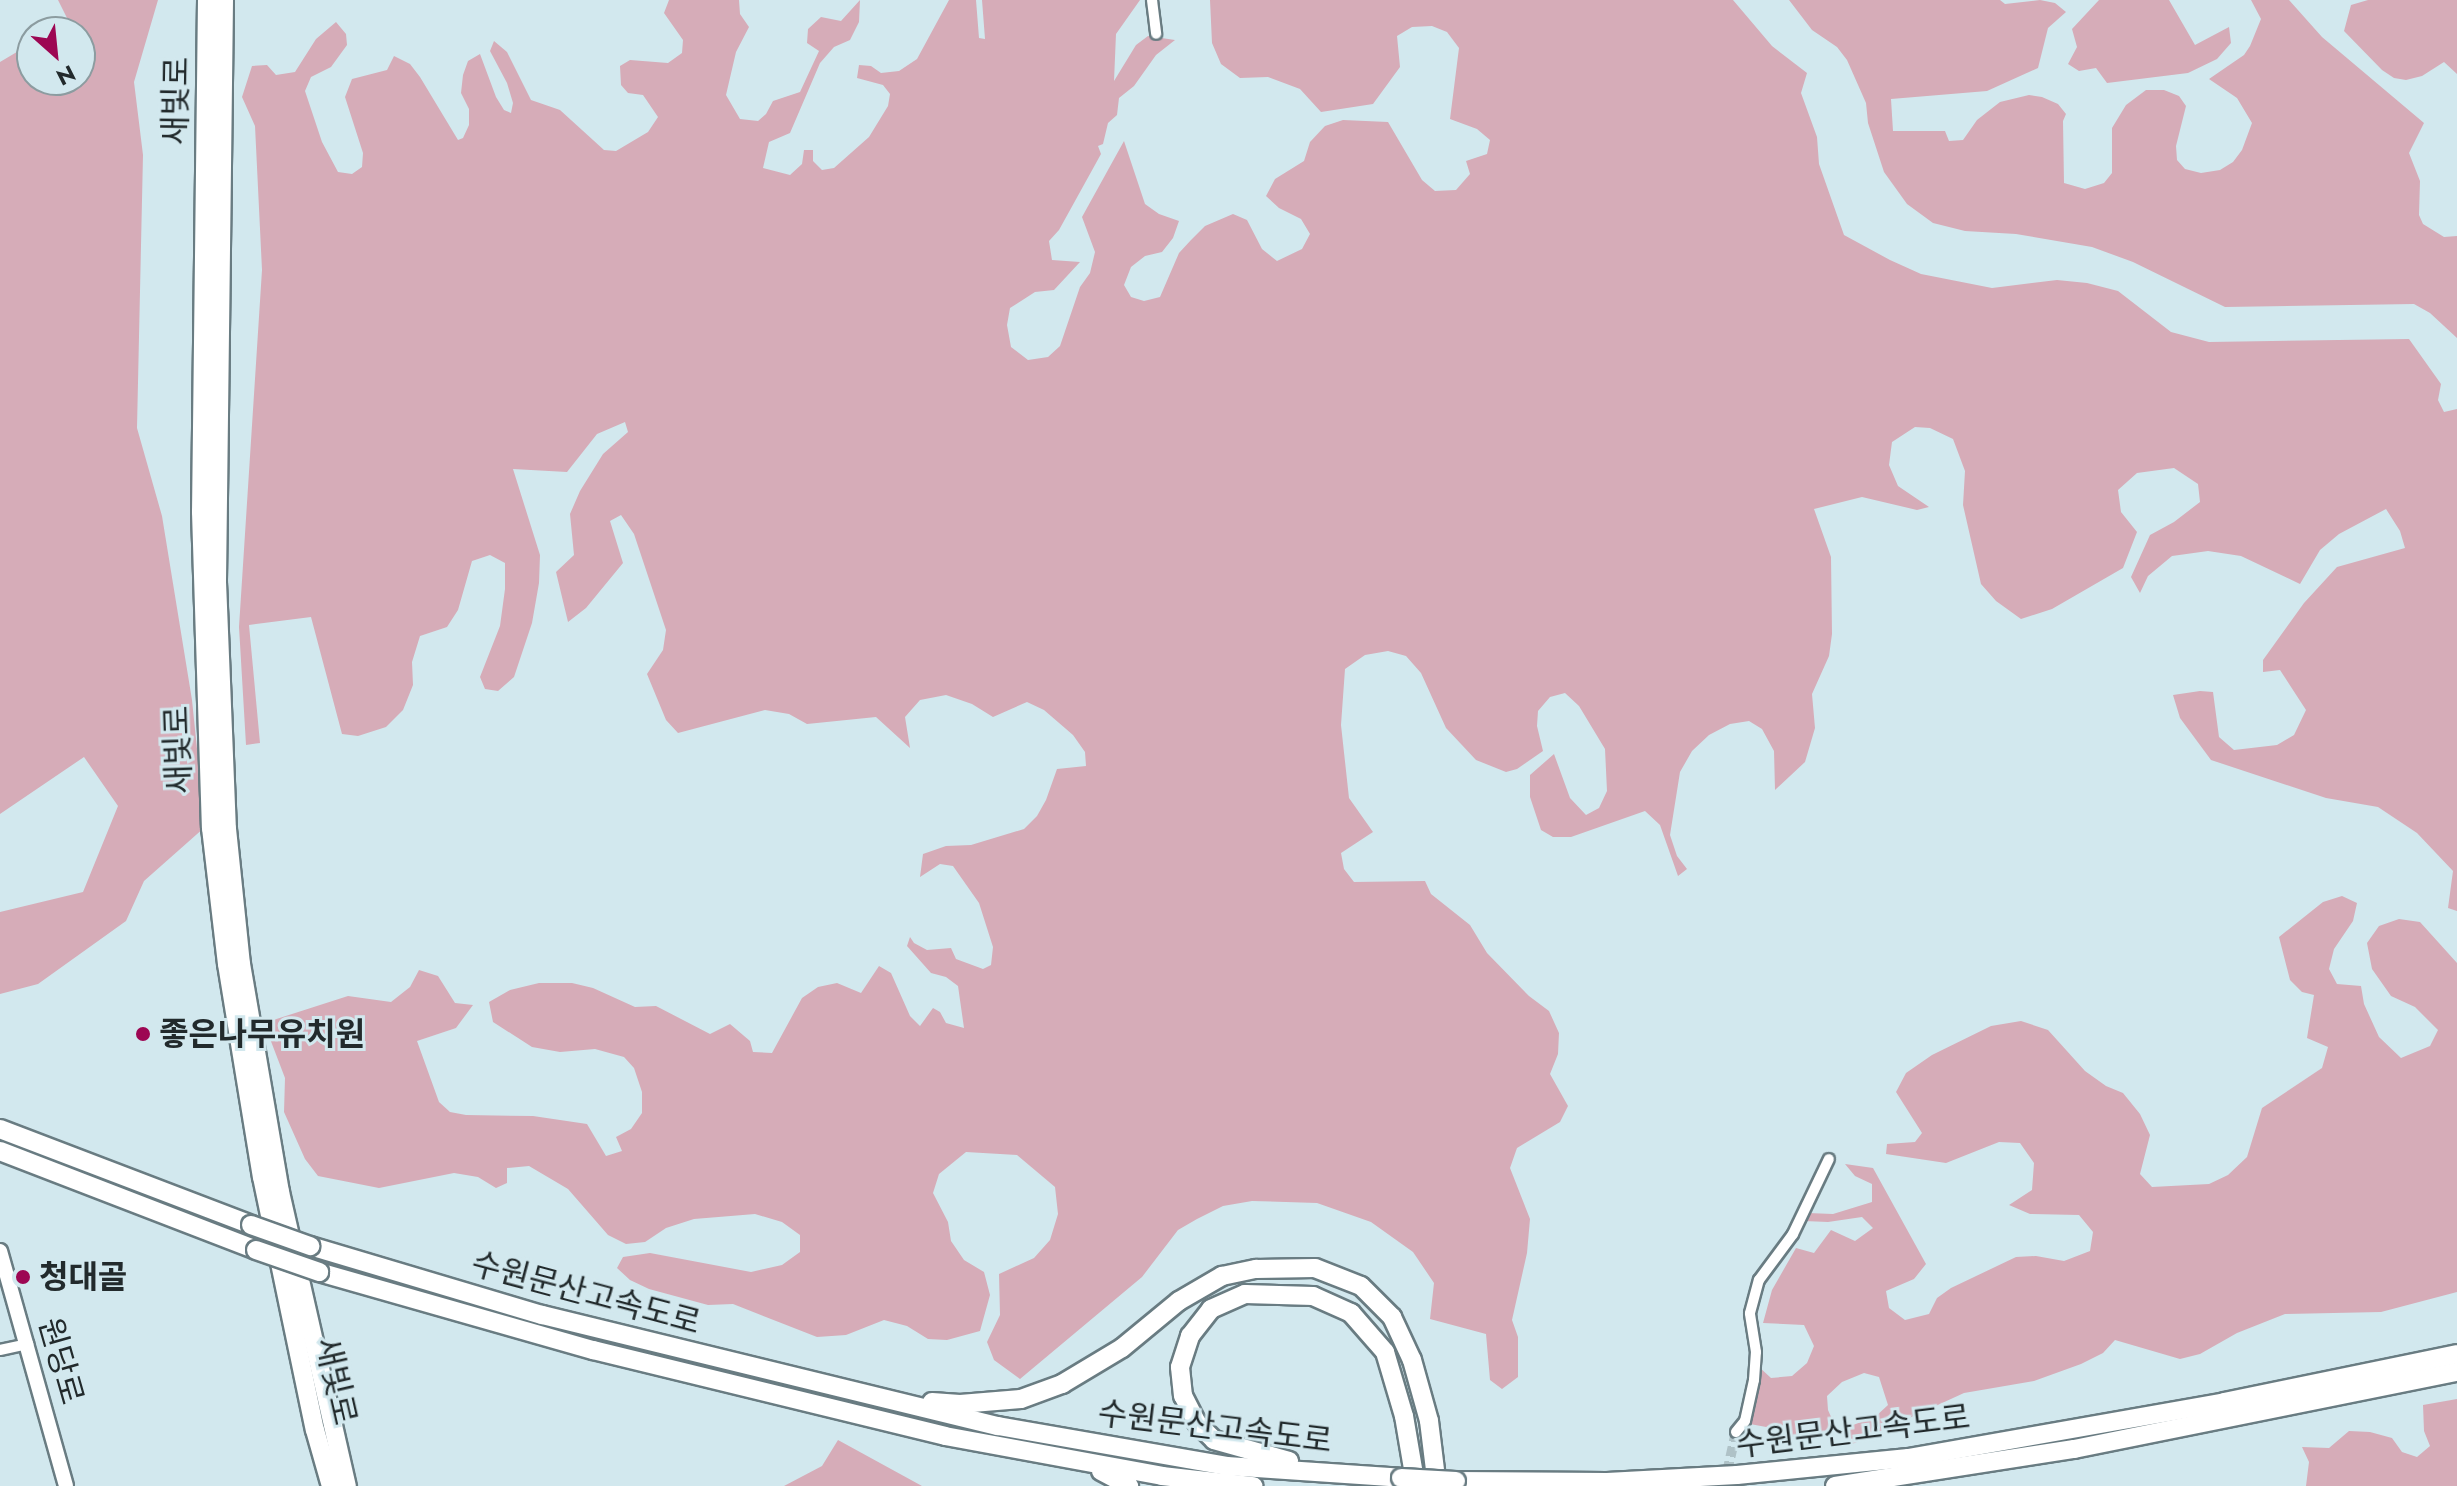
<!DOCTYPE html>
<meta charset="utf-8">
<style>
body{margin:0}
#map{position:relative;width:2457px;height:1486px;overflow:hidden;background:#d2e8ee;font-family:Jost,"Noto Sans KR",sans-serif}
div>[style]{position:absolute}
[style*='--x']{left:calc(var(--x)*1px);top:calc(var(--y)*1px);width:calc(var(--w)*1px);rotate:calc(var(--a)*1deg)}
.green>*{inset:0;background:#d6acb8}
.street-tunnel>*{height:10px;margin-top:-5px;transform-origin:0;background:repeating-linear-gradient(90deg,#afc2c7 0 10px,transparent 0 15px)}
.roads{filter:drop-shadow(2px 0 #697c82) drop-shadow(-2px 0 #697c82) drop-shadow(0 2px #697c82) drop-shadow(0 -2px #697c82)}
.street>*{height:10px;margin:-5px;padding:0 5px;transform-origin:5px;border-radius:5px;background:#fff}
.secondary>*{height:14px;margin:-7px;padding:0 7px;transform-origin:7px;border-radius:7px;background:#fff}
.highway>*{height:18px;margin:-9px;padding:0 9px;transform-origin:9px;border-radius:9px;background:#fff}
.bridges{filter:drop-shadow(2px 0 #697c82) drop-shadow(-2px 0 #697c82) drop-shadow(0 2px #697c82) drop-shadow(0 -2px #697c82)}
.highway-bridge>*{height:18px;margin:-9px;padding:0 9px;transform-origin:9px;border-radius:9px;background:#fff}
.dots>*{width:22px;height:22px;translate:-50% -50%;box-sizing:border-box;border:4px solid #d2e8ee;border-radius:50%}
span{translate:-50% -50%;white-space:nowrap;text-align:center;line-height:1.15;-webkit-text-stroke:6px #d2e8ee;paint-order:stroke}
.street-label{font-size:32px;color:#222a2c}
.poi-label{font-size:32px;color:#222a2c;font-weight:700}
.left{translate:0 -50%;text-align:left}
.north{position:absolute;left:16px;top:16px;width:80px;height:80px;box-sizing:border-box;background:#d2e8ee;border:2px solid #8c9ca0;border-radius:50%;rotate:153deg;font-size:22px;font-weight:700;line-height:32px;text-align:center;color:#222a2c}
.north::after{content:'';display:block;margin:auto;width:28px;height:36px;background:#9d0753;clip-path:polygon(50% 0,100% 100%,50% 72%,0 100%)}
</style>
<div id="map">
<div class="green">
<div style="clip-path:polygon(58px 0,158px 0,134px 82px,143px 155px,137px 428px,162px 516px,192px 700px,205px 827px,144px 881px,126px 921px,38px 984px,0 994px,0 912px,83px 892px,118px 806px,84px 757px,0 814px,0 62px,32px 43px,32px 80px,80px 80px,80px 32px,50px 32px,68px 20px)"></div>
<div style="clip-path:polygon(669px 0,739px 0,740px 14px,749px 27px,736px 52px,726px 95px,740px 119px,758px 121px,766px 114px,773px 101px,800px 92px,819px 51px,807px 43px,808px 29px,821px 17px,841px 21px,860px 0,859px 22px,850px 40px,834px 47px,820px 63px,790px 133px,769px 142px,763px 168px,790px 175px,802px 164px,804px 150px,813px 150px,813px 161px,822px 170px,834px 168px,869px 137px,888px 106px,890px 94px,883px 85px,857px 78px,859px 65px,871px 66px,881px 73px,899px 71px,917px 59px,949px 0,976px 0,979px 38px,985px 39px,982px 0,1140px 0,1116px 34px,1114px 81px,1136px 45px,1148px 36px,1175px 40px,1156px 55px,1134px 86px,1119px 98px,1117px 115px,1108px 123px,1103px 144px,1098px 146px,1101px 154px,1059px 230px,1049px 241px,1052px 260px,1080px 262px,1054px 290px,1035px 292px,1010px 308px,1007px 325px,1011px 347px,1028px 360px,1048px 357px,1060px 346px,1080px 287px,1090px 273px,1095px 252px,1082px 217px,1124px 141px,1145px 204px,1159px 214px,1179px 221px,1173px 238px,1162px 252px,1145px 256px,1131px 267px,1124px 285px,1131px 297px,1144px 301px,1160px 297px,1179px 253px,1191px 240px,1205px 226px,1233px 214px,1247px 220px,1262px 249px,1277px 261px,1302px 249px,1310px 234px,1301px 219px,1279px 208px,1266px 196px,1275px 179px,1304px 161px,1310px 142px,1325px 126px,1343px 120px,1388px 122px,1422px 180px,1435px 191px,1456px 190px,1470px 174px,1466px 161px,1487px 154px,1490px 140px,1477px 129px,1450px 119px,1459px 48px,1447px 32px,1432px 26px,1412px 27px,1397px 36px,1400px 67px,1373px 104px,1321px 112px,1300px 89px,1268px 77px,1240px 78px,1221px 64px,1212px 43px,1210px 0,1733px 0,1772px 46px,1807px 73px,1801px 93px,1817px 137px,1819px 164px,1844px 235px,1890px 260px,1921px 274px,1992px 288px,2057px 280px,2087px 283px,2118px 291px,2171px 332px,2209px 342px,2409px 339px,2441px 384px,2438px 400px,2444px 412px,2457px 409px,2457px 911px,2448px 908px,2453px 871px,2417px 833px,2378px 807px,2326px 798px,2211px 760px,2180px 718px,2173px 695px,2200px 691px,2213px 692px,2219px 737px,2234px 750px,2277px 745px,2294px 735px,2306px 710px,2280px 670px,2263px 672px,2263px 660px,2304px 603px,2337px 567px,2405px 548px,2400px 531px,2386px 509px,2339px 534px,2320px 550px,2300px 584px,2241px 556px,2208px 551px,2172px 556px,2148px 576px,2140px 593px,2131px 577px,2150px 535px,2174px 522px,2200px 502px,2198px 484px,2174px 468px,2137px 473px,2118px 490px,2121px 512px,2137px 532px,2123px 568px,2052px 609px,2021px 619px,1996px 601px,1981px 584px,1963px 505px,1965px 471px,1953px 439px,1930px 428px,1915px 427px,1892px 442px,1889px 465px,1898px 486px,1929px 507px,1917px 510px,1862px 497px,1814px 509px,1831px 557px,1832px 634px,1829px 656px,1812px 694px,1815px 728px,1805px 762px,1775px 790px,1774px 751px,1762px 729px,1749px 721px,1730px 724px,1709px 735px,1692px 751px,1680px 772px,1670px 835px,1677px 856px,1687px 869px,1678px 876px,1660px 825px,1645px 811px,1571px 837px,1553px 837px,1541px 830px,1530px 797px,1530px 775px,1554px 754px,1570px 798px,1586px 815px,1599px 808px,1607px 791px,1605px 749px,1579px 706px,1565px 693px,1550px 697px,1538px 711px,1537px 726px,1543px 751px,1517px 769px,1506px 772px,1476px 760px,1446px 728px,1421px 673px,1406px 656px,1388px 651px,1365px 655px,1345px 669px,1341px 725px,1349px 798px,1373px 832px,1341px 853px,1344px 869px,1354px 882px,1425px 881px,1431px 894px,1470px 925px,1487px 953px,1529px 996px,1549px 1011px,1559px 1033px,1558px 1054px,1550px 1074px,1568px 1106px,1560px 1122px,1517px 1148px,1510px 1168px,1530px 1219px,1527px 1253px,1512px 1320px,1518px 1337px,1518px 1377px,1502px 1389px,1490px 1380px,1486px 1334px,1430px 1319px,1434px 1283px,1413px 1252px,1371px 1222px,1317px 1203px,1252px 1201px,1223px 1206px,1197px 1219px,1178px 1230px,1142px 1277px,1020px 1379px,994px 1360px,987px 1342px,1000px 1315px,999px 1274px,1034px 1258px,1050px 1240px,1058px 1214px,1055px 1187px,1017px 1155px,966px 1152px,939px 1174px,933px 1193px,948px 1222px,951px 1241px,964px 1260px,984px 1272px,990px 1295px,980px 1331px,947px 1340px,928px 1339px,907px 1326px,884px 1320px,846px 1335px,817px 1337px,733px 1304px,708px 1305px,649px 1289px,630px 1280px,617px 1268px,623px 1257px,650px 1253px,751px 1272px,782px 1265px,800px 1252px,800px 1235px,782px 1222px,755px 1214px,694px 1219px,666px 1228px,645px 1242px,626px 1244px,608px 1235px,568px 1189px,529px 1166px,507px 1168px,507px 1183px,496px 1188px,478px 1177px,454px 1173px,379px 1188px,318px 1176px,305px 1159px,284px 1112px,285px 1078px,264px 1023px,348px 996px,391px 1002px,410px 987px,419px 970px,438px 976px,455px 1003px,473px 1005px,456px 1028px,417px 1041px,439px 1102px,450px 1112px,466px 1115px,533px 1116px,587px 1124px,606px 1156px,622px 1151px,616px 1137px,631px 1129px,642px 1113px,642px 1092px,634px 1068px,624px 1057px,595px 1049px,560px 1052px,532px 1047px,493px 1022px,489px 1002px,510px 990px,539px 983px,572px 983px,593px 988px,635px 1007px,656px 1006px,710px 1034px,730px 1024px,750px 1041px,753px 1052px,772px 1053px,802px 998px,818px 987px,837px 983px,861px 993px,879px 966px,891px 973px,910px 1016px,920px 1026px,933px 1008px,940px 1012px,946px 1023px,964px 1028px,958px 986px,946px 977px,931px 973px,907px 946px,910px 937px,914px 943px,927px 950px,951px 948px,956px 959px,983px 969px,991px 965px,993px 947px,979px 903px,953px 866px,940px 864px,920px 877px,923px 854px,946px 846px,971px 845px,1024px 829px,1037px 816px,1046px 800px,1057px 769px,1086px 766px,1085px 752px,1073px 735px,1044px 710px,1027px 702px,993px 717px,972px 704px,946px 695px,920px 700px,905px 717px,910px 748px,876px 717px,807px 724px,789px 714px,765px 710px,678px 733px,666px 720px,647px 674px,663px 650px,666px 630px,634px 534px,621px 515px,610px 521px,623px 563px,586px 608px,568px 622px,556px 572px,574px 555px,570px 514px,580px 491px,603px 454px,628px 432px,625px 422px,597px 434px,567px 472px,513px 469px,540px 555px,539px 583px,532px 623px,514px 677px,498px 691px,485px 689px,480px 677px,500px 626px,505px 589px,505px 563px,490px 555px,472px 561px,458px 610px,447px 627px,420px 636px,412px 662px,413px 685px,403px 710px,386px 727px,358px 736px,342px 734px,311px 617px,249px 625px,260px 743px,246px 745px,239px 627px,262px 270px,255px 126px,242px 97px,252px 66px,267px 65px,276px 75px,295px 72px,316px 39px,336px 22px,346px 34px,347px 45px,331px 67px,311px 77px,305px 91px,322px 142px,338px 172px,352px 174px,362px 167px,363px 153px,345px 97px,352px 79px,387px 70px,394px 56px,410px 64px,420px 77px,458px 140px,463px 138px,469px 125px,469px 109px,461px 93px,463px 75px,468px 61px,480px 54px,496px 97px,504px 110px,511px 113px,513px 103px,507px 83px,490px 51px,494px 41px,507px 52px,531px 100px,560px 110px,604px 150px,616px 151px,648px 132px,658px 117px,643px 95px,628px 93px,621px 85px,620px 66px,630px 60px,668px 63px,682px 53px,683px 40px,664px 13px)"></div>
<div style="clip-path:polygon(1789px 0,2000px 0,2005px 4px,2040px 0,2055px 3px,2066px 12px,2048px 28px,2038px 68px,1987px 91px,1891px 99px,1893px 131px,1945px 131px,1949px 141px,1963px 140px,1977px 120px,2000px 102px,2029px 95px,2042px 97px,2058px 104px,2066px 114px,2063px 121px,2064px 183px,2085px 189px,2104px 183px,2112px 173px,2112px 128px,2126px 105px,2146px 90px,2164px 90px,2179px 96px,2186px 106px,2176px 146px,2177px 160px,2185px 169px,2201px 173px,2220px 170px,2233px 162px,2242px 150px,2252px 123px,2237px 98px,2209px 79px,2244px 55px,2250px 46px,2261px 19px,2251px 0,2289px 0,2322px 37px,2424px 123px,2409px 153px,2420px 181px,2419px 215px,2423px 224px,2444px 237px,2457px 236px,2457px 338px,2430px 313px,2414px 304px,2225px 307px,2133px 262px,2092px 247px,2016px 234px,1965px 231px,1933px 223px,1907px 204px,1884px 172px,1868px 123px,1866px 103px,1847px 60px,1837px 47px,1812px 30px)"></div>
<div style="clip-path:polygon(2099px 0,2169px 0,2195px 45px,2229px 27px,2231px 43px,2217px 59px,2188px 73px,2107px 83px,2096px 68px,2079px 71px,2068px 64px,2077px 47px,2072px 29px)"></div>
<div style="clip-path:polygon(2368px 0,2457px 0,2457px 74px,2444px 62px,2422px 76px,2406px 80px,2394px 78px,2382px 70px,2344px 31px,2351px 5px)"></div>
<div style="clip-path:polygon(2342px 896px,2357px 903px,2353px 921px,2334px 949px,2329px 969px,2337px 984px,2361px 986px,2364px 1004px,2379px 1037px,2401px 1058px,2430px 1046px,2438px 1030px,2415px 1007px,2391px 996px,2372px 969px,2367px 943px,2379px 926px,2399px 919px,2420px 922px,2457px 963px,2457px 1292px,2381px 1312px,2285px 1314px,2237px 1333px,2200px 1354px,2180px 1359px,2115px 1340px,2103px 1353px,2081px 1364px,2034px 1381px,1964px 1393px,1848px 1446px,1842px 1429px,1875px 1417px,1888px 1405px,1879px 1377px,1864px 1373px,1842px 1382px,1827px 1396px,1828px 1410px,1835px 1426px,1824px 1432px,1792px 1437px,1777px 1429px,1750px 1424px,1758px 1366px,1771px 1378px,1792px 1376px,1807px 1363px,1814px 1346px,1804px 1325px,1763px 1323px,1772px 1290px,1796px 1248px,1814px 1253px,1831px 1230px,1855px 1241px,1873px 1228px,1862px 1217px,1828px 1222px,1804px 1221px,1808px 1213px,1833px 1214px,1872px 1202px,1872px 1184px,1855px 1176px,1845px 1164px,1873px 1168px,1926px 1264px,1914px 1279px,1886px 1291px,1889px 1308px,1905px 1320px,1929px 1314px,1937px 1298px,1951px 1288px,2016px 1257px,2036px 1256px,2064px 1261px,2090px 1251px,2093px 1232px,2079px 1215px,2030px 1214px,2009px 1205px,2032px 1190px,2034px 1163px,2020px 1143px,1999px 1142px,1946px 1163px,1886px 1154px,1887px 1144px,1915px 1142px,1922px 1133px,1896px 1092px,1906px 1073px,1932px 1055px,1991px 1026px,2021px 1021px,2048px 1030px,2085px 1071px,2106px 1086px,2123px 1093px,2140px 1114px,2150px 1135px,2140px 1174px,2152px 1187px,2209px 1184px,2228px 1175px,2247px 1157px,2262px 1108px,2322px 1068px,2328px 1047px,2307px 1038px,2314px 995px,2302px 992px,2290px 980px,2279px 937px,2323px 902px)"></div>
<div style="clip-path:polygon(2457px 1399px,2457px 1486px,2306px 1486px,2309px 1462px,2302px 1447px,2329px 1448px,2349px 1431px,2370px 1432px,2392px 1438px,2402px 1452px,2417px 1457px,2430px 1446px,2424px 1431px,2423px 1405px)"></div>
<div style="clip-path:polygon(838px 1440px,922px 1486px,784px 1486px,822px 1466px)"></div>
</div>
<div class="street-tunnel">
<div style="--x:1724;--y:1486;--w:55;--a:-77.5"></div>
</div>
<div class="roads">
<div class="street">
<div style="--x:1152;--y:0;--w:34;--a:83"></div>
<div style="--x:0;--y:1350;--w:29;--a:-12"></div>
<div style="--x:1736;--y:1432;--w:14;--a:-51"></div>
<div style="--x:1745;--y:1421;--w:42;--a:-77.6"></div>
<div style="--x:1754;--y:1380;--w:28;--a:-86"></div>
<div style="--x:1756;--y:1352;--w:39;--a:-99"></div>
<div style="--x:1750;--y:1313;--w:34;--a:-75"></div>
<div style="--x:1759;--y:1280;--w:57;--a:-53.5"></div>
<div style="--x:1793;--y:1234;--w:83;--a:-64.4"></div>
</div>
<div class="secondary">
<div style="--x:0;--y:1251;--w:244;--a:74.3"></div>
</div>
<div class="highway">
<div style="--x:207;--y:0;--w:512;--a:90.67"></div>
<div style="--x:201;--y:512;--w:316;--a:88.2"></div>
<div style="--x:211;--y:828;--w:137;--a:83.3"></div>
<div style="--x:227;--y:964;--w:216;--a:80.7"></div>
<div style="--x:262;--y:1177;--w:258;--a:78.2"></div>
<div style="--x:315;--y:1430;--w:58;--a:74.1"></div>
<div style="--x:224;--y:0;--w:582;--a:90.69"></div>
<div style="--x:217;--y:582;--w:247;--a:87.7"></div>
<div style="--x:227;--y:829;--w:136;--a:84.1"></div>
<div style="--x:241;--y:964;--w:231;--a:80.3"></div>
<div style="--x:280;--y:1192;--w:302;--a:77.2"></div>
<div style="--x:0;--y:1129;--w:269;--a:20.9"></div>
<div style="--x:0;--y:1151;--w:274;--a:21.1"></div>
<div style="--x:310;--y:1246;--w:242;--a:16.6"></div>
<div style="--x:542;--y:1315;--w:469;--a:13.7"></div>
<div style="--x:998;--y:1426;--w:232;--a:9.9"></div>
<div style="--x:1227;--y:1466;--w:174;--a:3.9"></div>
<div style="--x:319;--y:1272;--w:285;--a:15.9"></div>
<div style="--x:593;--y:1350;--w:362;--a:13.7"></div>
<div style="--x:945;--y:1436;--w:221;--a:10.4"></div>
<div style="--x:1162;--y:1476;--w:92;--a:6.3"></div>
<div style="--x:932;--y:1402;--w:28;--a:4"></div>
<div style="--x:960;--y:1404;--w:61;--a:-4.7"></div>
<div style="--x:1021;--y:1399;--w:44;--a:-20.1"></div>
<div style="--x:1062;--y:1384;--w:70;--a:-31"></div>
<div style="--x:1122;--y:1348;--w:74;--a:-39.5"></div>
<div style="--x:1179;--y:1301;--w:50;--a:-30.2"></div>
<div style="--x:1222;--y:1276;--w:35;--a:-12"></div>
<div style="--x:1256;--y:1269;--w:59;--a:-1"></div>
<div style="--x:1315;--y:1268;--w:49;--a:21.4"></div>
<div style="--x:1361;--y:1286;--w:44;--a:45"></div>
<div style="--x:1392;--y:1317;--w:47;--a:65.1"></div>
<div style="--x:1412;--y:1360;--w:63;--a:74.4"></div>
<div style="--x:1429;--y:1421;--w:65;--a:83"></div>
<div style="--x:1289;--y:1461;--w:78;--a:-164.4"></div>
<div style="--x:1214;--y:1440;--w:24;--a:-135"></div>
<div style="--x:1197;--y:1423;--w:30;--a:-117"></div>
<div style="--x:1183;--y:1396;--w:29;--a:-96"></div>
<div style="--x:1180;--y:1367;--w:33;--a:-72"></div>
<div style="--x:1190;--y:1336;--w:34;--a:-52"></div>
<div style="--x:1211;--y:1309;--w:37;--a:-24"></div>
<div style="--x:1245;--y:1294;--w:68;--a:1.7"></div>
<div style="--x:1313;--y:1296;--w:42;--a:24.1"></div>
<div style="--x:1351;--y:1313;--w:52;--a:48.9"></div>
<div style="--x:1385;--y:1352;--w:67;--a:73.5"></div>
<div style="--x:1404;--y:1416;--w:71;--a:80.3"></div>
<div style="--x:1101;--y:1471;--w:32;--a:28"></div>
<div style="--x:1456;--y:1481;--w:151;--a:0.4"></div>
<div style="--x:1607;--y:1482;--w:130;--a:-3.1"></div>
<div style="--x:1737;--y:1475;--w:172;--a:-5.7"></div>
<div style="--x:1908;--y:1458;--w:321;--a:-10"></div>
<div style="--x:2224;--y:1402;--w:238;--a:-11.6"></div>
<div style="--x:1835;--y:1486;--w:242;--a:-8.8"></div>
<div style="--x:2074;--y:1449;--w:391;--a:-11.4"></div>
</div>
</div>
<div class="bridges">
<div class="highway-bridge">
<div style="--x:251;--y:1225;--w:63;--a:19.6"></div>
<div style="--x:256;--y:1250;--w:67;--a:19.2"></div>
<div style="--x:1401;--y:1478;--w:55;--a:3.1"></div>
</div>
</div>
<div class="dots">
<div style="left:143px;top:1034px;background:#9d0753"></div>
<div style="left:23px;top:1277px;background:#9d0753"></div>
</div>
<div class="street-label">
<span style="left:176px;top:101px;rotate:-89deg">새빛로</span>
<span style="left:178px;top:750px;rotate:-92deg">새빛로</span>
<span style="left:586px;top:1293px;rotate:15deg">수원문산고속도로</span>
<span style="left:61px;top:1361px;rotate:74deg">원당로</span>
<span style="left:336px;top:1381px;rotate:77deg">새빛로</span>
<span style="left:1215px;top:1427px;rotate:7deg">수원문산고속도로</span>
<span style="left:1853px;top:1431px;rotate:-7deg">수원문산고속도로</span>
</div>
<div class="poi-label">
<span class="left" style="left:159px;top:1034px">좋은나무유치원</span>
<span class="left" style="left:39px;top:1277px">청대골</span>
</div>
<div class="north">N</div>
</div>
